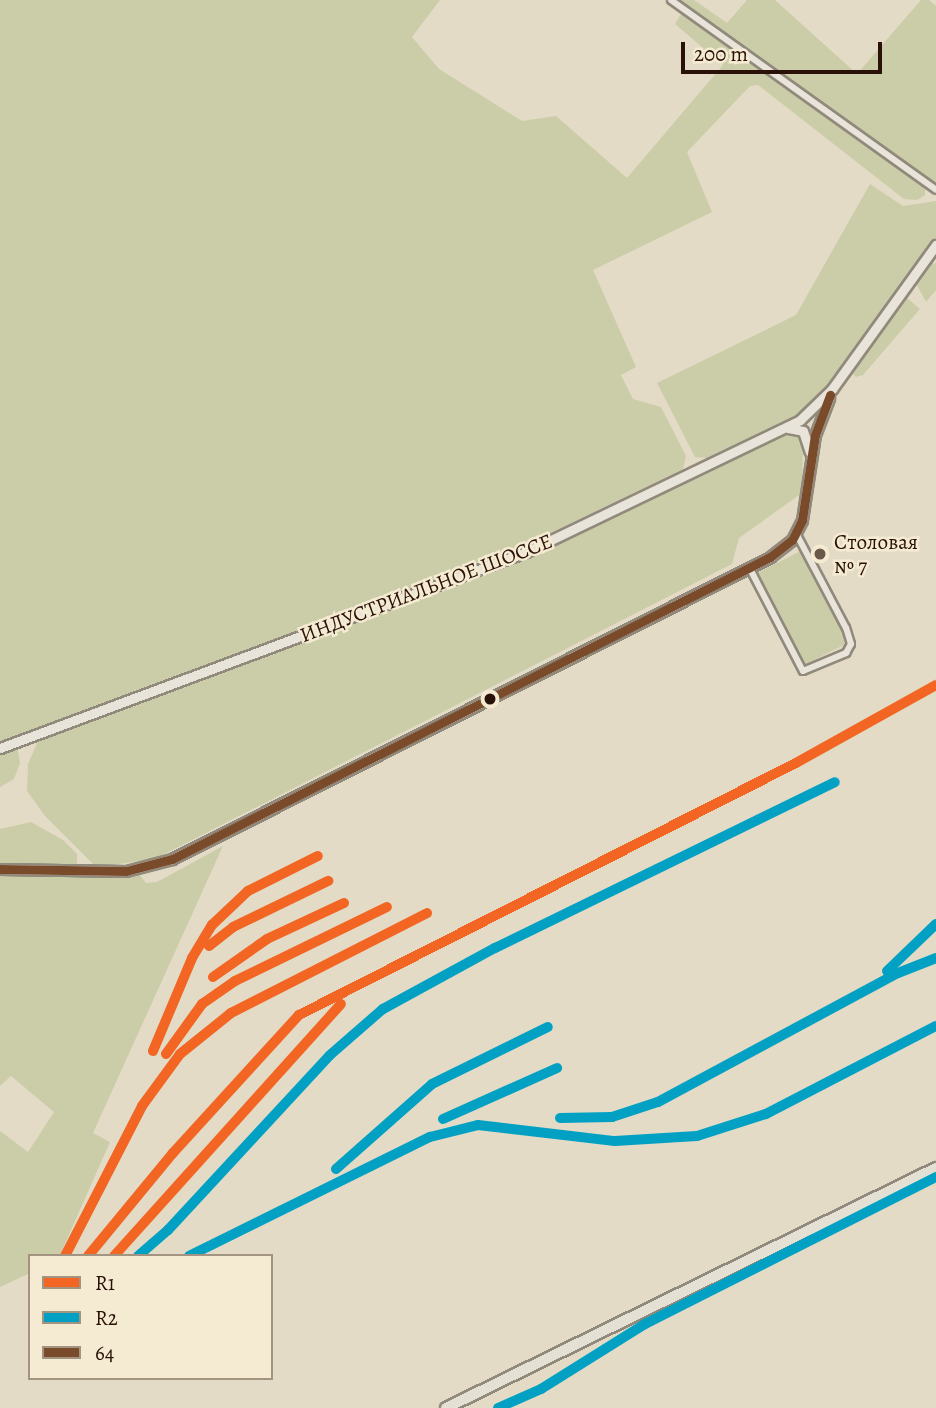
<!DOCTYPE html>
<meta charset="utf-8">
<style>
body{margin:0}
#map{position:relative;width:936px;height:1408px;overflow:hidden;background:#e3dbc6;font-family:Alegreya,serif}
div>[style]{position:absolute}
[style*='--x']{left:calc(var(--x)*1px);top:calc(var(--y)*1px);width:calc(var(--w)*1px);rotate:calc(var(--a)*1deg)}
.green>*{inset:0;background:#cbcda8}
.roads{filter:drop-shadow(2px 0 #91897c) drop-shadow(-2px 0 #91897c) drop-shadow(0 2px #91897c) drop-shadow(0 -2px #91897c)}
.street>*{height:6px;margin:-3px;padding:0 3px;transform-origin:3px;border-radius:3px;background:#e9e4da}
.secondary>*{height:9px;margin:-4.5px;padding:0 4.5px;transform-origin:4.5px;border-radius:4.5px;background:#e9e4da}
.primary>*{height:10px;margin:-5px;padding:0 5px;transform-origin:5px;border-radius:5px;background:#e5e0d4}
.bus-1>*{height:9px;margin:-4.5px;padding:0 4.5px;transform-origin:4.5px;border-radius:4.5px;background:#7a4b2a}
.rail-1>*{height:10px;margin:-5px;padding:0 5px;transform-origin:5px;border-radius:5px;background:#f26522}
.rail-2>*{height:10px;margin:-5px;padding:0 5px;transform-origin:5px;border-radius:5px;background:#02a1c4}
.dots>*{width:19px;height:19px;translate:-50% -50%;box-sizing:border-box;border:4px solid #f5ebd2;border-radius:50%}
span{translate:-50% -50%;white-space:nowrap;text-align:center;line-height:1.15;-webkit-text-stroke:5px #f5ebd2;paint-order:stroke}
.poi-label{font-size:21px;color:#291108}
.left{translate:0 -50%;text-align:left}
.street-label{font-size:21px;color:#291108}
.legend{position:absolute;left:28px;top:1254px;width:245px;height:126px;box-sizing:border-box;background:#f5ebd2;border:2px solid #a39481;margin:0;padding:9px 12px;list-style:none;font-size:21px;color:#291108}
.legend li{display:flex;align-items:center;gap:14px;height:35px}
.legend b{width:35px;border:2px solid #a39481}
.scale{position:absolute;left:681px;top:42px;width:201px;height:32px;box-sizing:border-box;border:4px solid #291108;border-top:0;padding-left:9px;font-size:21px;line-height:24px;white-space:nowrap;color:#291108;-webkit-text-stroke:5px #f5ebd2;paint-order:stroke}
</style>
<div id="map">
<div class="green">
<div style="clip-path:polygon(0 0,440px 0,412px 37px,439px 69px,522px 121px,556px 116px,627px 178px,723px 65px,675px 24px,681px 14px,925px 188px,925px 195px,917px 200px,904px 199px,758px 85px,750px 86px,687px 152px,712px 212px,593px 270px,636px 367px,621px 375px,633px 399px,661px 407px,686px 456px,683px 469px,511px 552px,0 744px)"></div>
<div style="clip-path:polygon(680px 0,694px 0,727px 23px,747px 0,775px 0,857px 74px,921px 0,929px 0,936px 6px,936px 184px)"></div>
<div style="clip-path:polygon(870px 184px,903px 206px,936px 201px,936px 237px,810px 408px,707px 458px,695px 457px,657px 383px,796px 315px)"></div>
<div style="clip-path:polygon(936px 263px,936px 290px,926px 302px,916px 283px,930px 264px)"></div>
<div style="clip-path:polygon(906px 297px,920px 309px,863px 375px,856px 377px,852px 373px)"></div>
<div style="clip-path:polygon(780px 432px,798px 433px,803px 442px,802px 493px,739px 538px,732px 564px,155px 859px,96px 867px,45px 816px,27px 791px,28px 764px,39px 739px,523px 557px)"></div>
<div style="clip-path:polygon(801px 551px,845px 638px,844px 645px,804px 665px,757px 573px)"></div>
<div style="clip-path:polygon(11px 748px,18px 751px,20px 763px,14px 779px,0 787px,0 752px)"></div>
<div style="clip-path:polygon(31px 822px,63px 840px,77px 854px,77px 866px,0 866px,0 829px)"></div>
<div style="clip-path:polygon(223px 846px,93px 1133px,110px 1142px,60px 1255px,30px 1256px,30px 1273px,0 1287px,0 1131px,28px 1152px,54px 1112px,11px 1076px,0 1086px,0 874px,139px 874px,146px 883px,157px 882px)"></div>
</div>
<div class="roads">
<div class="street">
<div style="--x:671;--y:0;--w:326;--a:35.6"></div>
<div style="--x:749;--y:567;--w:117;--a:62.6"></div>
<div style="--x:803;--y:671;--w:47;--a:-22.7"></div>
<div style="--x:846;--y:653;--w:10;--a:-61"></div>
<div style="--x:851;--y:644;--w:17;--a:-107"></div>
<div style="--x:846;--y:628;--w:107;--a:-117.8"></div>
</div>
<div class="secondary">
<div style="--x:788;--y:428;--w:15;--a:11"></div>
<div style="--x:803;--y:431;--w:22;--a:72"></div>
<div style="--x:0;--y:748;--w:561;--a:-20.44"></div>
<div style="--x:526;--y:552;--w:304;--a:-25.7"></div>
<div style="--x:800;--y:420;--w:45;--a:-44.1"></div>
<div style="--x:832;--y:389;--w:178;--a:-54.2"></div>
<div style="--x:0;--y:869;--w:126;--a:0.9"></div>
<div style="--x:126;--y:871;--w:48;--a:-14.6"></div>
<div style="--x:172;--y:859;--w:670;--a:-26.79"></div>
<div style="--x:770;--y:557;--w:28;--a:-38"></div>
<div style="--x:792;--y:540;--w:22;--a:-63"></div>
<div style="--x:802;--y:520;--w:86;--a:-81.3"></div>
<div style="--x:815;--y:435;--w:40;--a:-69"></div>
</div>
<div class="primary">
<div style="--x:446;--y:1408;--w:546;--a:-26.1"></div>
</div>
</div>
<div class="bus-1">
<div style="--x:0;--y:869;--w:126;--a:0.9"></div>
<div style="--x:126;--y:871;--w:48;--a:-14.6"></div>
<div style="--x:172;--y:859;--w:670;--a:-26.79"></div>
<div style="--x:770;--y:557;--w:28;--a:-38"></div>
<div style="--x:792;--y:540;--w:22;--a:-63"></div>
<div style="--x:802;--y:520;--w:86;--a:-81.3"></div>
<div style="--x:815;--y:435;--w:43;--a:-69.4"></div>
</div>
<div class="rail-1">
<div style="--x:209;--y:946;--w:31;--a:-38"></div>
<div style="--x:233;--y:927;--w:106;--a:-25.8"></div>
<div style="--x:213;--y:977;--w:66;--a:-35.1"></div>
<div style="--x:267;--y:939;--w:85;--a:-25.1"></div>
<div style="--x:153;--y:1051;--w:101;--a:-67.2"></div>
<div style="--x:192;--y:958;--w:39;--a:-59"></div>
<div style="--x:212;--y:925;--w:50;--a:-43.4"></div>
<div style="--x:248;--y:891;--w:78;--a:-26.6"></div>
<div style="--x:166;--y:1054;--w:62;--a:-54.2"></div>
<div style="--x:202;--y:1004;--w:40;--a:-34.9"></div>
<div style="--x:235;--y:981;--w:169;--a:-26"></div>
<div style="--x:65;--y:1256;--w:169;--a:-62.8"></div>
<div style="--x:142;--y:1106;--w:64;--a:-53.8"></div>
<div style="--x:180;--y:1054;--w:65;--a:-38.8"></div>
<div style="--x:231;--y:1013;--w:220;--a:-27"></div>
<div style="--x:88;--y:1256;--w:134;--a:-50.5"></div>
<div style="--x:173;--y:1153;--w:187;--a:-47.6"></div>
<div style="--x:299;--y:1015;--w:557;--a:-26.89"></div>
<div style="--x:796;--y:763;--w:160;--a:-29.1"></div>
<div style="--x:114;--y:1256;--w:339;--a:-48"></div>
</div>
<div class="rail-2">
<div style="--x:887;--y:971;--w:68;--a:-43.8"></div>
<div style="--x:560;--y:1118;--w:52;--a:-1.1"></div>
<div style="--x:612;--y:1117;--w:48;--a:-18.1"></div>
<div style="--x:658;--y:1102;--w:272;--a:-28.3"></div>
<div style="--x:898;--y:973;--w:41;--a:-21.5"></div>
<div style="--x:443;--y:1119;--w:125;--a:-24.1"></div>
<div style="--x:336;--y:1169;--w:128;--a:-41.5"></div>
<div style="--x:432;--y:1084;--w:129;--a:-26.2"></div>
<div style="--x:138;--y:1256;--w:40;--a:-41"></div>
<div style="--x:168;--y:1230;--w:238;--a:-47.2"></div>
<div style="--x:330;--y:1055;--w:70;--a:-41"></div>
<div style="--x:383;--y:1009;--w:128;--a:-28.6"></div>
<div style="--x:495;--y:948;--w:378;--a:-26"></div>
<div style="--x:189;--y:1256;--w:269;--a:-26.3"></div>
<div style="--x:430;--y:1137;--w:49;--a:-14"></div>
<div style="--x:478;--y:1125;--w:138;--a:6.7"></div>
<div style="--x:615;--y:1141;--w:82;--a:-3.5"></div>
<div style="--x:697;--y:1136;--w:72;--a:-17.7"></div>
<div style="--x:766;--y:1114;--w:191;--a:-27.4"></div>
<div style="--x:498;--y:1408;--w:47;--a:-23.8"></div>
<div style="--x:541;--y:1389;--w:123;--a:-32"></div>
<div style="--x:645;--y:1324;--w:326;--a:-26.8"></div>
</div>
<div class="dots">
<div style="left:820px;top:554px;background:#6a584a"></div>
<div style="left:490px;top:699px;background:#291108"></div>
</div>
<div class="poi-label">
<span class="left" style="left:834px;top:554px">Столовая<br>№ 7</span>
</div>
<div class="street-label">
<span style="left:426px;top:588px;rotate:-21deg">ИНДУСТРИАЛЬНОЕ ШОССЕ</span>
</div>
<ul class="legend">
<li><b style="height:9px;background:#f26522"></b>R1</li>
<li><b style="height:9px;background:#02a1c4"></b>R2</li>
<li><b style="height:9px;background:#7a4b2a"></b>64</li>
</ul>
<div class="scale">200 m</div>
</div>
